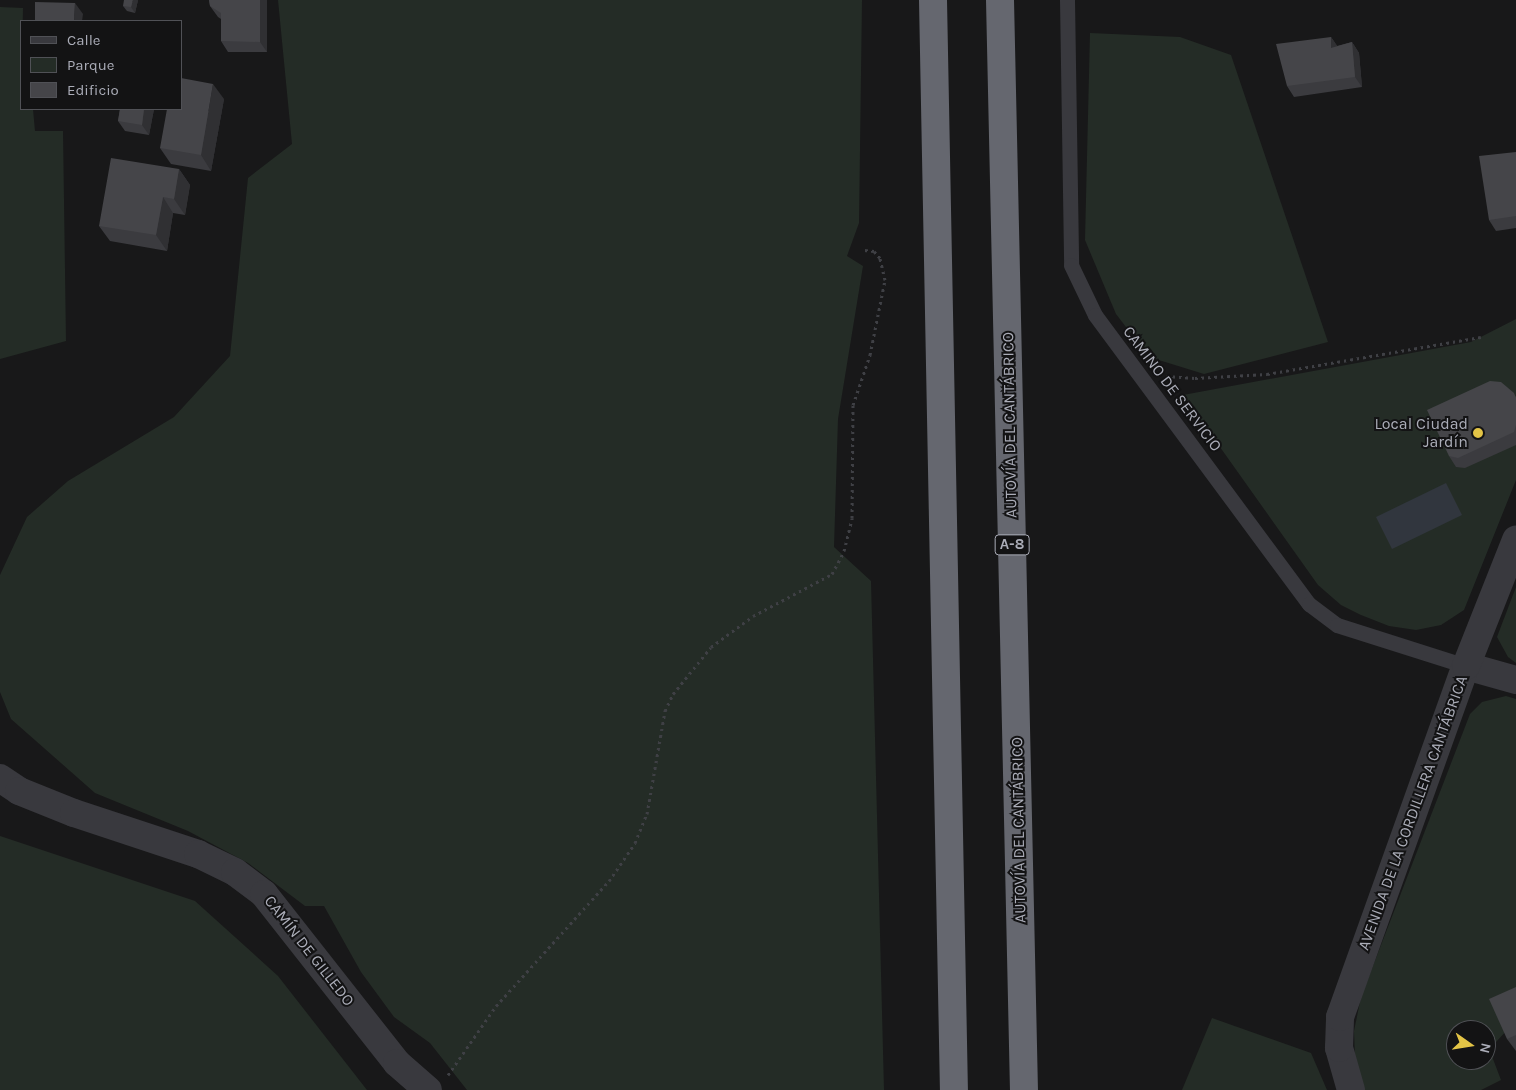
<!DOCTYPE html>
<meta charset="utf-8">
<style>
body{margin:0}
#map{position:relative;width:1516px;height:1090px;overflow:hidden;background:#181819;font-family:Karla,sans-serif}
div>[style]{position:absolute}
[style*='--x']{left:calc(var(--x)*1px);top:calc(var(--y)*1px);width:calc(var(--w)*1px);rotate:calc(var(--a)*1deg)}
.green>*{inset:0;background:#242c26}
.water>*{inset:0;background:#31363e}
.path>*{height:3px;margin-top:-1.5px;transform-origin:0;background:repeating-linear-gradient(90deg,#3f4045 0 2.5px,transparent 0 6.5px)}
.lane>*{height:15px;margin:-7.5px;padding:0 7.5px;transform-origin:7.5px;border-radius:7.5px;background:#39393e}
.street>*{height:28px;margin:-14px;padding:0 14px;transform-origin:14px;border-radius:14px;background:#39393e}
.highway>*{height:28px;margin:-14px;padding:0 14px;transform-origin:14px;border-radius:14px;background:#65676f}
.wall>*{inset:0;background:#3b3b3f}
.shaded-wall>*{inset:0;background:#303033}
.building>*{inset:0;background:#454549}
.dots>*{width:14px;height:14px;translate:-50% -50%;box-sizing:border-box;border:2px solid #131314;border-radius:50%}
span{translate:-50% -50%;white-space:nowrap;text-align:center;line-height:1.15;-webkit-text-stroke:4px #131314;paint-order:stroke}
.shield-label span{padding:1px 4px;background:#131314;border:1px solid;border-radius:4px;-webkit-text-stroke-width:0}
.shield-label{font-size:15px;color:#abadb8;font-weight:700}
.street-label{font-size:16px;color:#abadb8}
.poi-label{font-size:16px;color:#abadb8}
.right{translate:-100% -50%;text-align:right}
.legend{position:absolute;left:20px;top:20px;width:162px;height:90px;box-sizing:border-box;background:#131314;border:1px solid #505156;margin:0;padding:6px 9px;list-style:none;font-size:15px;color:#abadb8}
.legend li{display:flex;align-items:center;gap:10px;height:25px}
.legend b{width:25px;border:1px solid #505156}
.north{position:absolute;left:1446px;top:1020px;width:50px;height:50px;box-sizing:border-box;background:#131314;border:1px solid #505156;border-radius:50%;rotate:103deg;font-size:14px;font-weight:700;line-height:20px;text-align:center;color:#abadb8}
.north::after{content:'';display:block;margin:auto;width:18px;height:22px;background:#e3c446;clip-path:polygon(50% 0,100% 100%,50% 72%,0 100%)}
</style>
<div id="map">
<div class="green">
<div style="clip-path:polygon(278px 0,862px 0,859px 223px,847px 256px,863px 266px,838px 419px,834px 547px,871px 581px,884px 1090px,467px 1090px,430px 1043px,394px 1017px,361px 972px,324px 906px,305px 906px,248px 863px,188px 831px,95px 793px,11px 719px,0 692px,0 575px,27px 517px,68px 481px,174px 417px,230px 356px,248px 178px,292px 144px)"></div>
<div style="clip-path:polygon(0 7px,23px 8px,21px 109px,33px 109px,35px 131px,63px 131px,66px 341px,0 359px)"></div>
<div style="clip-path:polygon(1090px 33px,1180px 37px,1231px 55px,1328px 342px,1204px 374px,1149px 357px,1116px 314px,1085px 240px)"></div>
<div style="clip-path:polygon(1516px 319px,1516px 480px,1464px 610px,1441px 625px,1416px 630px,1389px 626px,1361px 615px,1341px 605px,1318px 585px,1183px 395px,1471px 342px)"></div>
<div style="clip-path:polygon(1516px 587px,1516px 663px,1508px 657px,1497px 637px)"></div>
<div style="clip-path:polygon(evenodd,1506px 696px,1516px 699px,1516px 1005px,1509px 1028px,1496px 1042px,1493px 1059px,1501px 1080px,1481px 1090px,1363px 1090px,1355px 1058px,1354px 1031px,1361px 997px,1470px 714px,1482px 702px,1506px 696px,1456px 1030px,1486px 1030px,1486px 1060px,1456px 1060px,1456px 1030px)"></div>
<div style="clip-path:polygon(0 836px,195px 901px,278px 976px,367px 1090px,0 1090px)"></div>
<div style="clip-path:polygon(1212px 1018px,1311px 1053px,1327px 1090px,1182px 1090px)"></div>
</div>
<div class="water">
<div style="clip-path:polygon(1446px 483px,1462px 515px,1392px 549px,1376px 517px)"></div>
</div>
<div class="path">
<div style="--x:1166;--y:376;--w:29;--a:4"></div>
<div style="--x:1195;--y:378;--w:72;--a:-3.2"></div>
<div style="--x:1267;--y:374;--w:217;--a:-9.8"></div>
<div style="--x:448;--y:1075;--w:84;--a:-55.2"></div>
<div style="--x:496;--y:1006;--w:169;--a:-47.9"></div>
<div style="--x:609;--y:881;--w:46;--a:-55.6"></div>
<div style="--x:635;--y:843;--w:31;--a:-68"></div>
<div style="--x:647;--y:814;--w:105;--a:-80.1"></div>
<div style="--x:665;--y:711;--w:19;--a:-65"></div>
<div style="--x:673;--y:694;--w:60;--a:-51"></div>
<div style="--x:711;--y:647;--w:52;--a:-36.4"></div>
<div style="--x:753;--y:616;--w:89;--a:-28"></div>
<div style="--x:832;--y:574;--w:26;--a:-62"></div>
<div style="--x:844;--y:551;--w:34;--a:-76"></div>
<div style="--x:852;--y:518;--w:113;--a:-89.5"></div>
<div style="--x:853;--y:405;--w:53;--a:-71.2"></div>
<div style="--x:870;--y:355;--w:76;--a:-78.7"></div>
<div style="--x:885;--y:280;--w:23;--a:-103"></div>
<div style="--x:880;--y:258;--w:9;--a:-131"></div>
<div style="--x:874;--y:251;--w:10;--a:-174"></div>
</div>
<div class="lane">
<div style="--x:1067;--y:0;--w:265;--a:89.1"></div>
<div style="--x:1071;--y:265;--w:55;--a:64.4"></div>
<div style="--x:1095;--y:315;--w:360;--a:53.5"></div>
<div style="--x:1309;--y:604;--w:35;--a:37"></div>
<div style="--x:1337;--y:625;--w:135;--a:17.6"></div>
</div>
<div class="street">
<div style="--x:1466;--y:666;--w:52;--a:15.6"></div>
<div style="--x:0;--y:778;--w:23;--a:34"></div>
<div style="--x:19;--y:791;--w:59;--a:21.8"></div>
<div style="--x:74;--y:813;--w:131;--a:18.3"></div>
<div style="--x:198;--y:854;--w:41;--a:25.9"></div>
<div style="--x:235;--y:872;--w:36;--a:37"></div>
<div style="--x:264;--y:894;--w:215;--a:51.8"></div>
<div style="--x:397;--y:1063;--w:41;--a:41.1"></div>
<div style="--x:1351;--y:1090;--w:44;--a:-105.9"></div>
<div style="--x:1339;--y:1048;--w:31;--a:-88"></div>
<div style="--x:1340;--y:1017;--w:373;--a:-70.3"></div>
<div style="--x:1466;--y:666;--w:136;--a:-68.4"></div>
</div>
<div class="highway">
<div style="--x:933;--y:0;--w:1090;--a:88.9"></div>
<div style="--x:1000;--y:0;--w:1090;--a:88.74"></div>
</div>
<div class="wall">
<div style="clip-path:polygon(138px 0,135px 13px,127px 11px,123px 6px)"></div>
<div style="clip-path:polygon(209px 0,267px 0,267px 52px,228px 52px,221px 41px,221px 19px,218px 17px,210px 6px)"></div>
<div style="clip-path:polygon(1331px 37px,1337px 46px,1352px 42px,1359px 53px,1362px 87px,1294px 97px,1287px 86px)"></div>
<div style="clip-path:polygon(224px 99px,211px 171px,171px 164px,160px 148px)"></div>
<div style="clip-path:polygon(120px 109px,154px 109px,149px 135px,125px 131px,118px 121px)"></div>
<div style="clip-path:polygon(1516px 152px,1516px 228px,1496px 231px,1489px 220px)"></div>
<div style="clip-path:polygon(179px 169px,190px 185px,185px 215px,173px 213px,167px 251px,110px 241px,99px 226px)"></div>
<div style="clip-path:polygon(1516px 396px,1516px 445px,1465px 468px,1456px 467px,1449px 456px)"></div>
<div style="clip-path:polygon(1516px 987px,1516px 1051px,1507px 1039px)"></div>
</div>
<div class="shaded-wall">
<div style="clip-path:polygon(133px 0,138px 0,135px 13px,131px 7px)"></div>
<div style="clip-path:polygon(260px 0,267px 0,267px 52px,260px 42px)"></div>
<div style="clip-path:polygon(75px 3px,83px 14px,82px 21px,74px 21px)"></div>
<div style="clip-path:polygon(1331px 37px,1338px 47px,1331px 48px)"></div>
<div style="clip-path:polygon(1352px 42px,1359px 53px,1362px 87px,1355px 77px)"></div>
<div style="clip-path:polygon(213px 84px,224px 99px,211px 171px,201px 155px)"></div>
<div style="clip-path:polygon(144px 109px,154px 109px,149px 135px,142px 125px)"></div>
<div style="clip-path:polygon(179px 169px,190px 185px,185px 215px,174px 199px)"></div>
<div style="clip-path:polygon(163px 197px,173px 213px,167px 251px,156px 235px)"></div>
</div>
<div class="building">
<div style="clip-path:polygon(124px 0,133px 0,131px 7px,123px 6px)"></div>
<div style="clip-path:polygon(209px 0,260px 0,260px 42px,221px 41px,221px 13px,210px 6px)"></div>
<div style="clip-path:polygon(35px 2px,75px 3px,74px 21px,35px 21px)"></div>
<div style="clip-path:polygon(1331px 37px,1331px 48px,1352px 42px,1355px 77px,1287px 86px,1276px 44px)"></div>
<div style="clip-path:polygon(181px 78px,213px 84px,201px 155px,160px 148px,167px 109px,181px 109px)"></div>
<div style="clip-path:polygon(120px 109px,144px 109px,142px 125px,118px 121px)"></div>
<div style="clip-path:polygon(1516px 152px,1516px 216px,1489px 220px,1479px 156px)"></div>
<div style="clip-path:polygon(111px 158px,179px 169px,174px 199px,163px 197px,156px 235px,99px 226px)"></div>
<div style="clip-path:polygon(1490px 381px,1501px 382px,1514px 393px,1516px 398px,1516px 425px,1514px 432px,1458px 458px,1449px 456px,1427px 410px)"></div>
<div style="clip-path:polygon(1516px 987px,1516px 1035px,1507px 1039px,1489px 999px)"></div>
</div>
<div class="dots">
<div style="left:1478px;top:433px;background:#e3c446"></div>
</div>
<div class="shield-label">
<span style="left:1012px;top:545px">A-8</span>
</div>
<div class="street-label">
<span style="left:1172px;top:389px;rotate:53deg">CAMINO DE SERVICIO</span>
<span style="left:1010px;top:425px;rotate:-91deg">AUTOVÍA DEL CANTÁBRICO</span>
<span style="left:1413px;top:813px;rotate:-70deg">AVENIDA DE LA CORDILLERA CANTÁBRICA</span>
<span style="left:1019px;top:830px;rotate:-91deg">AUTOVÍA DEL CANTÁBRICO</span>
<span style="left:309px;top:951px;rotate:52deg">CAMÍN DE GILLEDO</span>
</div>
<div class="poi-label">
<span class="right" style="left:1468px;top:433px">Local Ciudad<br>Jardín</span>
</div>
<ul class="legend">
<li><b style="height:6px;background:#39393e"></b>Calle</li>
<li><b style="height:14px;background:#242c26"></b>Parque</li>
<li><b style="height:14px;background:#454549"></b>Edificio</li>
</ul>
<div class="north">N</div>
</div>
